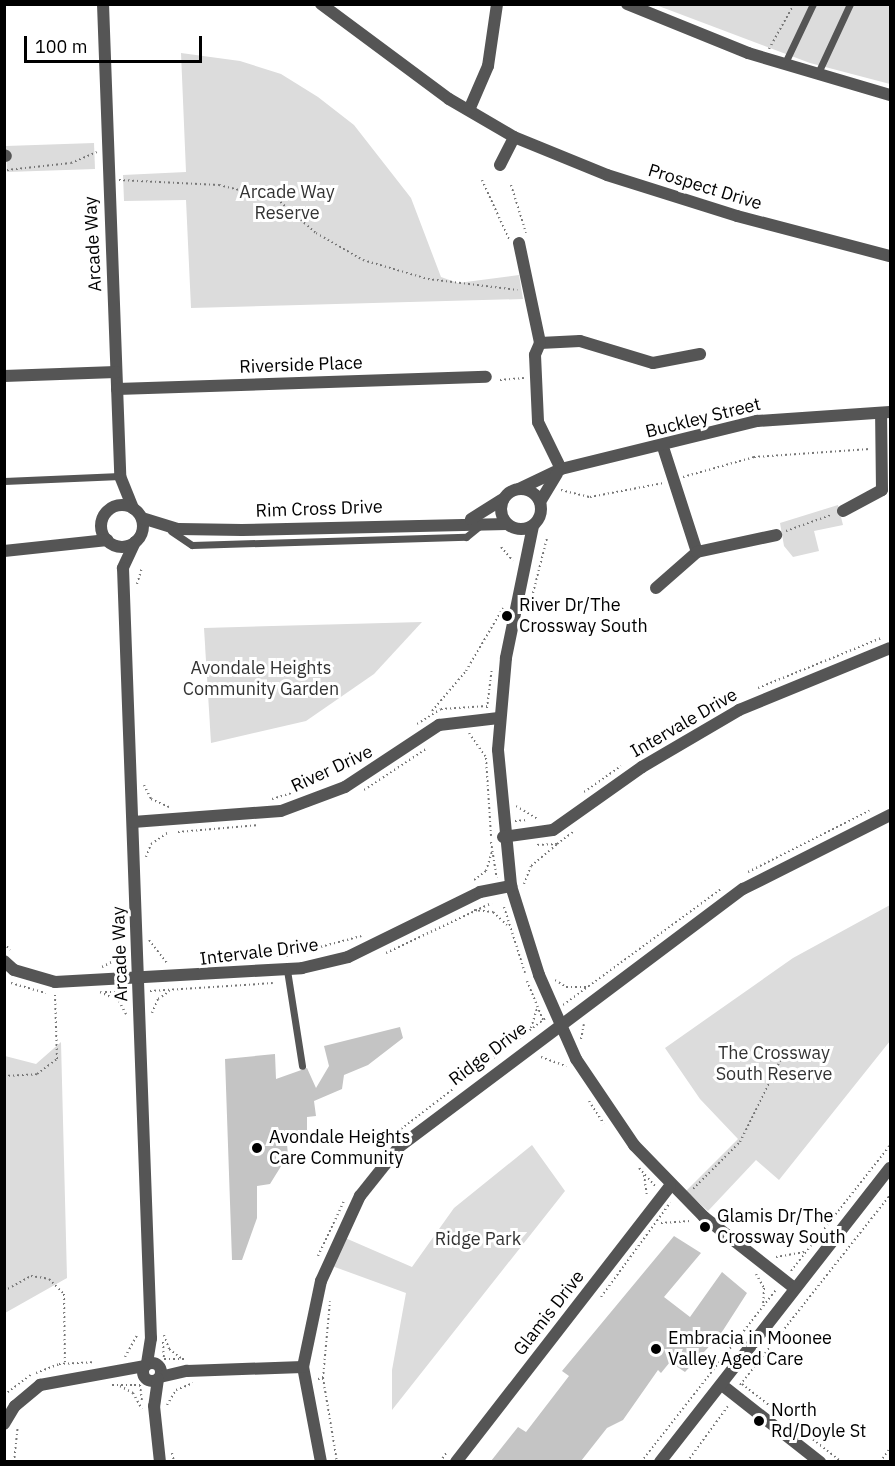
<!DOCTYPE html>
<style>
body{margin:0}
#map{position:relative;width:895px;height:1466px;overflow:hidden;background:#fff;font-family:"IBM Plex Sans",sans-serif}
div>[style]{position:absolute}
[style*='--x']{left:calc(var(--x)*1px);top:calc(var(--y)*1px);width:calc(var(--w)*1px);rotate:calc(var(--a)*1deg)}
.green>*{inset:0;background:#dcdcdc}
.building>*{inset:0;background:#c4c4c4}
.path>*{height:2px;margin-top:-1px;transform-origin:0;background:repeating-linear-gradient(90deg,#777 0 1.5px,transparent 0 4.5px)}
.service>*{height:7px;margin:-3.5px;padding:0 3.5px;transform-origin:3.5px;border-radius:3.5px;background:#555}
.minor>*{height:12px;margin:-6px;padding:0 6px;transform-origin:6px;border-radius:6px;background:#555}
.minor>.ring{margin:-6px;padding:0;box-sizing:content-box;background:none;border:12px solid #555;border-radius:50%}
.tertiary>*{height:12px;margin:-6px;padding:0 6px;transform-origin:6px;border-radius:6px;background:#555}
.dots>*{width:16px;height:16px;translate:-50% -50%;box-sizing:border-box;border:3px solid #fff;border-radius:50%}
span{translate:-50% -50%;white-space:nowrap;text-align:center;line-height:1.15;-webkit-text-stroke:6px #fff;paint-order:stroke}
.street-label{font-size:18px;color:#000}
.park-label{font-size:18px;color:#333}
.poi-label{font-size:18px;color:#000}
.left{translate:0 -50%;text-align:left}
.frame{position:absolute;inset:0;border:6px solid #000;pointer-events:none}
.scale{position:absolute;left:24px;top:36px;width:178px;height:27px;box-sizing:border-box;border:3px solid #000;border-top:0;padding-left:8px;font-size:18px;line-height:21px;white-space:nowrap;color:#000;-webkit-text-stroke:4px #fff;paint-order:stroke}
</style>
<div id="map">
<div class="green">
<div style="clip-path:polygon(656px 5px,890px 5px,890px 84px,810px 63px)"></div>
<div style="clip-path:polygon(181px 53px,240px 61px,281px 74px,318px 97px,354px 125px,411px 198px,441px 277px,458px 283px,519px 275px,523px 299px,191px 308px,186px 200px,124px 201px,123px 175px,186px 172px)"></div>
<div style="clip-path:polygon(94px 143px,95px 169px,7px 172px,6px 146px)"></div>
<div style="clip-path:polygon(838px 505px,843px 525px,814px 531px,819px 551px,793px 557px,784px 546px,780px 523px)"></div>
<div style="clip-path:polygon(422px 622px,374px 674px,306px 721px,211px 743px,204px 628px)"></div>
<div style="clip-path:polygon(890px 905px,890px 1041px,779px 1180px,756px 1160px,708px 1211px,686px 1191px,738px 1139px,700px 1099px,665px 1048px,793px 958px)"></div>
<div style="clip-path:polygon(61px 1042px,67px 1278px,5px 1313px,5px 1056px,36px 1064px)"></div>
<div style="clip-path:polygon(532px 1145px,565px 1191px,392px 1410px,392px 1370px,406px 1293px,332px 1266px,343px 1237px,412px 1267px,454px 1208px)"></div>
</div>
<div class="building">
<div style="clip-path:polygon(400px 1027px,403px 1038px,368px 1065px,344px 1075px,342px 1089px,314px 1101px,316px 1116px,307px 1117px,307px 1130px,286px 1133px,288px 1155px,270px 1184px,257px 1186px,257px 1218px,242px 1260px,232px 1260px,225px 1059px,275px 1054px,276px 1079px,307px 1068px,316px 1088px,329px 1066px,324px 1046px)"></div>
<div style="clip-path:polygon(674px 1236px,701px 1253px,664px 1297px,690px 1317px,722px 1272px,747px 1293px,720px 1335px,685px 1372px,670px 1362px,661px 1373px,658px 1370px,623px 1420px,607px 1428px,581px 1461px,491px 1461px,518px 1427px,526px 1432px,569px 1376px,562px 1371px)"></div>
</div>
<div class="path">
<div style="--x:769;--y:49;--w:51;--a:-60.9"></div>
<div style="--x:7;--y:170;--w:64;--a:-6.2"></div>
<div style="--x:71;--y:163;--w:28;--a:-23"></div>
<div style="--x:119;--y:180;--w:100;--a:2.9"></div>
<div style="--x:219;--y:185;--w:60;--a:13.6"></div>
<div style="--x:277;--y:199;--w:52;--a:41.1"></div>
<div style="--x:316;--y:233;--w:54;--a:29.9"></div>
<div style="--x:363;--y:260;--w:68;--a:16.3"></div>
<div style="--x:428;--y:279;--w:90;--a:7"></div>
<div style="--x:482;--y:180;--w:65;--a:65.4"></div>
<div style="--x:511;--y:185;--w:50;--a:72.6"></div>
<div style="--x:500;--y:380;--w:24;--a:-5"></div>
<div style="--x:683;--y:477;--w:74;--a:-15.7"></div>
<div style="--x:754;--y:457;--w:116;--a:-3.9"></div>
<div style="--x:561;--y:490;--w:30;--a:14"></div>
<div style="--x:590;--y:497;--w:75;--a:-10.7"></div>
<div style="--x:786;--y:531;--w:48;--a:-19.6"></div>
<div style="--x:501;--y:547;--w:18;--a:49"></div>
<div style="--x:137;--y:584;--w:17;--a:-73"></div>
<div style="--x:533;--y:593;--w:57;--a:-75.7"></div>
<div style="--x:758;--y:688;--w:133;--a:-22.1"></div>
<div style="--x:487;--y:708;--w:39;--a:-83"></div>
<div style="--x:432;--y:711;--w:52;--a:-49.6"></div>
<div style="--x:466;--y:671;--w:73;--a:-59.6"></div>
<div style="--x:417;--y:724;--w:28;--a:-32"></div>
<div style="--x:441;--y:709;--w:46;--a:-3.7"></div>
<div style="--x:469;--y:733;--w:29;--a:55"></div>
<div style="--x:643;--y:751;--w:75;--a:-30.3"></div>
<div style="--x:486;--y:758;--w:78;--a:86.3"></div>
<div style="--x:144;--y:785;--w:16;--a:63"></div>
<div style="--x:151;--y:799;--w:20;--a:24"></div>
<div style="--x:364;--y:790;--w:74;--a:-33.5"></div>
<div style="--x:584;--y:792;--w:45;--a:-35.1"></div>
<div style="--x:272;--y:799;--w:21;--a:-17"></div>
<div style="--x:516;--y:806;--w:26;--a:31"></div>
<div style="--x:515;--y:821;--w:12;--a:-5"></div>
<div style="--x:178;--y:832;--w:81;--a:-4.9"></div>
<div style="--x:491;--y:842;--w:36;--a:81"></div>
<div style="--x:557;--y:844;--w:20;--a:-37"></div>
<div style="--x:146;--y:857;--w:14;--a:-69"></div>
<div style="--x:151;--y:844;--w:22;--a:-34"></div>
<div style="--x:748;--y:872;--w:136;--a:-26.8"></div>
<div style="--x:474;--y:880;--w:15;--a:-37"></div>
<div style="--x:486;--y:871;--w:21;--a:-73"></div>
<div style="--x:524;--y:884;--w:19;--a:-69"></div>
<div style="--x:531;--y:866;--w:34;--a:-40"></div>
<div style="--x:557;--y:844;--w:21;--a:177"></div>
<div style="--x:504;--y:907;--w:69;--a:72.3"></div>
<div style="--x:474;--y:910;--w:19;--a:6"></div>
<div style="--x:493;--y:912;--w:19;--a:43"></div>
<div style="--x:149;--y:940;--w:29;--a:52"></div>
<div style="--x:4;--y:943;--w:9;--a:49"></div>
<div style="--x:386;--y:953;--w:117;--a:-25.3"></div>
<div style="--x:286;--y:956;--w:78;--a:-14.9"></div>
<div style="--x:102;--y:967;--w:17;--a:-28"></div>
<div style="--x:117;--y:959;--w:16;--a:-60"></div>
<div style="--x:555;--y:980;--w:13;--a:32"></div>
<div style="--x:566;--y:987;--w:20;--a:0"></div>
<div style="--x:527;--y:981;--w:42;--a:67.7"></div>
<div style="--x:11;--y:983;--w:36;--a:16"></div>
<div style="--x:150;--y:991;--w:123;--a:-3.7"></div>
<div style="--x:100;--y:992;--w:21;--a:25"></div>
<div style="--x:119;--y:1001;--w:15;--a:62"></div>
<div style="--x:105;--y:992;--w:22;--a:0"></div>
<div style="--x:563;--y:1005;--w:196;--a:-36.3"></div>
<div style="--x:152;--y:1013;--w:15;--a:-67"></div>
<div style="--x:158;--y:999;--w:14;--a:-34"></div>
<div style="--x:531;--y:1028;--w:21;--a:-73"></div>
<div style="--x:581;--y:1039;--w:15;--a:-79"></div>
<div style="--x:541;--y:1057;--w:27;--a:20"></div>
<div style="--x:4;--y:1076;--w:33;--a:-3"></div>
<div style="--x:37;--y:1074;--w:25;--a:-37"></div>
<div style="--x:57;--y:1059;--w:65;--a:-91.8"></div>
<div style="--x:589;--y:1101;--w:27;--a:57"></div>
<div style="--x:401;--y:1129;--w:184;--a:-37.5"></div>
<div style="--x:639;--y:1168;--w:24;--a:48"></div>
<div style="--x:644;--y:1175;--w:21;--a:82"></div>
<div style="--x:693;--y:1189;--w:66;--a:-45"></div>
<div style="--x:740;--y:1142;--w:93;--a:-63.7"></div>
<div style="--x:661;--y:1223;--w:29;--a:-4"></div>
<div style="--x:318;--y:1256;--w:61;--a:-64.7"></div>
<div style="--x:776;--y:1257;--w:29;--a:-10"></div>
<div style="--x:791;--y:1271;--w:160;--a:-51.8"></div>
<div style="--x:756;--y:1274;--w:16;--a:60"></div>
<div style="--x:764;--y:1288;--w:17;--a:93"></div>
<div style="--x:4;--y:1291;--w:31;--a:-29"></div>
<div style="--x:31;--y:1276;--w:18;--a:9"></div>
<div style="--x:49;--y:1279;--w:21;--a:45"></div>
<div style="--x:64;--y:1294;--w:68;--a:89.2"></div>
<div style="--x:601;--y:1297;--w:117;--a:-53.7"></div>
<div style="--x:164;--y:1335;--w:15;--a:70"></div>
<div style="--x:169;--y:1349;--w:15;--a:37"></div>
<div style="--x:163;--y:1342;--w:17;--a:87"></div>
<div style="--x:164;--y:1359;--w:20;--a:0"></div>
<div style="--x:125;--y:1357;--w:26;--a:-61"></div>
<div style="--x:36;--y:1373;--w:25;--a:-21"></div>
<div style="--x:59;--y:1364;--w:33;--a:-3"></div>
<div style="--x:323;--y:1378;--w:77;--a:-84.8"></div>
<div style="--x:318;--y:1379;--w:5;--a:-11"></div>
<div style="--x:323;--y:1378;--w:85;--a:80.5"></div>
<div style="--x:742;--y:1384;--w:127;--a:38"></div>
<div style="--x:112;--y:1385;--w:28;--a:0"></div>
<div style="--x:140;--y:1385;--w:16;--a:83"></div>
<div style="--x:740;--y:1385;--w:242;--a:-51.7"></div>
<div style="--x:120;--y:1386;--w:15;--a:28"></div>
<div style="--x:133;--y:1393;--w:18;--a:61"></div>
<div style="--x:4;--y:1395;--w:34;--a:-37"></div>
<div style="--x:167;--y:1405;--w:17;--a:-59"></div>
<div style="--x:176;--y:1390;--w:18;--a:-22"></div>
<div style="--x:172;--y:1453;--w:9;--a:77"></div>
<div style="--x:14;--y:1462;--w:36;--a:-84"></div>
<div style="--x:440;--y:1462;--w:12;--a:-55"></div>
<div style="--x:641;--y:1462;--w:219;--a:-51.9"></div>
<div style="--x:687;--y:1462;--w:69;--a:-53.8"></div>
<div style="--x:880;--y:1462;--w:17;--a:-54"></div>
</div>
<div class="service">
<div style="--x:784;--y:65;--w:68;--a:-64.6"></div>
<div style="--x:817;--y:75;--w:78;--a:-65.1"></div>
<div style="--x:4;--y:481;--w:116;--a:-2.5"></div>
<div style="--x:171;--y:531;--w:25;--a:34"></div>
<div style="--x:192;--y:545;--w:274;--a:-1.7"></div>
<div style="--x:466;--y:537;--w:19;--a:-39"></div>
<div style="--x:287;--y:970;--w:97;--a:81.1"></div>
</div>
<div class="minor">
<div style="--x:103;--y:4;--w:472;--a:87.9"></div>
<div style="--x:120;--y:476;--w:35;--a:68"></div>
<div style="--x:321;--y:4;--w:159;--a:36.6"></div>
<div style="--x:449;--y:99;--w:75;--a:30.3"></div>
<div style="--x:514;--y:137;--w:100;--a:22.2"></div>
<div style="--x:607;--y:175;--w:136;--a:17.5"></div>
<div style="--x:737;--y:216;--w:158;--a:14.7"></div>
<div style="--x:627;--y:4;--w:131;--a:22"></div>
<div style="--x:748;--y:53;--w:148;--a:16.5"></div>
<div style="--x:469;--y:110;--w:48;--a:-66.6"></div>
<div style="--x:488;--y:66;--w:63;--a:-81.7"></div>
<div style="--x:4;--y:155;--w:2;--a:27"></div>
<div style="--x:500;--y:165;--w:31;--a:-63"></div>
<div style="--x:519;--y:243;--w:102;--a:78.1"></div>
<div style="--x:540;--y:343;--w:40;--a:-2.9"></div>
<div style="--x:580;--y:341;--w:76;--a:16.8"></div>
<div style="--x:653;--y:363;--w:48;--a:-10.8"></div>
<div style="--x:540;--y:343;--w:13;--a:113"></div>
<div style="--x:535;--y:355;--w:67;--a:87.4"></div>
<div style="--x:538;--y:422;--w:52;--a:63.9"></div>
<div style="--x:4;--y:376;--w:112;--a:-2"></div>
<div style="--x:117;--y:389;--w:369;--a:-1.9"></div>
<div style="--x:663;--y:447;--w:110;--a:72.1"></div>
<div class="ring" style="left:501px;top:489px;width:28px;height:28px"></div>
<div class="ring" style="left:101px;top:505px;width:30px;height:30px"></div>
<div style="--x:843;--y:511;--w:44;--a:-28.3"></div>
<div style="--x:882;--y:490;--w:77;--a:-90.7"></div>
<div style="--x:142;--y:518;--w:39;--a:17"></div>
<div style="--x:179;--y:529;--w:63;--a:0.9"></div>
<div style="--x:242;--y:530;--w:265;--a:-1.3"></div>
<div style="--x:471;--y:519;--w:36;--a:-32"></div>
<div style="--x:533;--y:526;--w:135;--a:101.6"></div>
<div style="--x:506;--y:658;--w:92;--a:95"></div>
<div style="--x:498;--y:750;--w:137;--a:84.5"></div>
<div style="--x:511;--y:886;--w:93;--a:72.5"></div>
<div style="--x:539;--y:975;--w:92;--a:66.2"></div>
<div style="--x:576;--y:1059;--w:104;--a:56"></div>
<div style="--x:634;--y:1145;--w:100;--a:45.8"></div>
<div style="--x:704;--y:1217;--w:113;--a:38.2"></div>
<div style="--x:135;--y:542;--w:29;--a:115"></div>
<div style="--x:123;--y:568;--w:771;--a:87.92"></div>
<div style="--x:151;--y:1338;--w:26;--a:99"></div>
<div style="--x:4;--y:551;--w:104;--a:-6.1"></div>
<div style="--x:656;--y:588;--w:55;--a:-41.3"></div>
<div style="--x:697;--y:552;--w:81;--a:-12.1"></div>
<div style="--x:133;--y:822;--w:148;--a:-4.3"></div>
<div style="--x:281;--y:811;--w:68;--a:-20.6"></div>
<div style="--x:345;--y:787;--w:113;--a:-33.4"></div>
<div style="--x:439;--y:725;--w:60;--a:-6.7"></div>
<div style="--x:503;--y:837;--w:50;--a:-8"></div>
<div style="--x:553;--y:830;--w:109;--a:-35.3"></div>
<div style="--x:642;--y:767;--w:113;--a:-30.4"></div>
<div style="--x:739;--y:710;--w:163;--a:-22.3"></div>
<div style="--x:4;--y:961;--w:13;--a:42"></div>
<div style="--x:14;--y:970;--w:43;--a:16.3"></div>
<div style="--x:55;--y:982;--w:247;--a:-3.2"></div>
<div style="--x:302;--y:968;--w:47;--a:-13.4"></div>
<div style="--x:348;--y:957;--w:147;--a:-26.2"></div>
<div style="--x:480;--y:892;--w:32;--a:-11"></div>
<div class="ring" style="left:143px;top:1363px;width:6px;height:6px"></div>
<div style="--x:160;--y:1377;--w:28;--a:-13"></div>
<div style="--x:187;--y:1371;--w:116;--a:-2"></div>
<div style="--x:158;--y:1379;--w:27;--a:98"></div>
<div style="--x:154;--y:1406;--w:56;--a:83.9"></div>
<div style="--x:722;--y:1385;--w:125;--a:38.2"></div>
<div style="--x:4;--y:1424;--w:21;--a:-59"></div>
<div style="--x:15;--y:1406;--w:33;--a:-40"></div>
<div style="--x:40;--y:1385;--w:107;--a:-10.3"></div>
<div style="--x:321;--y:1462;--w:97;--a:-100.7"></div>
<div style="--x:303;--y:1367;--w:88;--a:-78.2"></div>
<div style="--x:321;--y:1281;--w:94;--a:-65.4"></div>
<div style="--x:360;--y:1196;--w:63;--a:-51.5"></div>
<div style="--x:399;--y:1147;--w:430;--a:-36.9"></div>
<div style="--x:743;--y:889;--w:165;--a:-26.7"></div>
<div style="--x:456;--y:1462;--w:349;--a:-52.2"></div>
<div style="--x:660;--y:1462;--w:373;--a:-52"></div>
</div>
<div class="tertiary">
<div style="--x:519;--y:489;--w:47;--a:-25.5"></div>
<div style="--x:561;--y:469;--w:202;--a:-13.8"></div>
<div style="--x:757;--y:421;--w:133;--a:-3.9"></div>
<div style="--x:540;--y:502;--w:33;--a:-59"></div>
</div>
<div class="dots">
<div style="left:507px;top:616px;background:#000"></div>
<div style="left:257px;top:1148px;background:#000"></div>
<div style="left:705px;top:1227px;background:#000"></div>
<div style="left:656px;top:1349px;background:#000"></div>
<div style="left:759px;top:1421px;background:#000"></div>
</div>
<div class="street-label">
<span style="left:705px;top:187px;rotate:17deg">Prospect Drive</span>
<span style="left:93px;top:244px;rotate:-93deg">Arcade Way</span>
<span style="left:301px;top:365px;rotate:-2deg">Riverside Place</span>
<span style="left:703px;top:418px;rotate:-14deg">Buckley Street</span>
<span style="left:319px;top:509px;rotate:-2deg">Rim Cross Drive</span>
<span style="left:684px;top:723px;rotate:-30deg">Intervale Drive</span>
<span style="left:332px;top:769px;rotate:-25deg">River Drive</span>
<span style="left:259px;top:952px;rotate:-7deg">Intervale Drive</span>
<span style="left:120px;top:954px;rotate:-92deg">Arcade Way</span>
<span style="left:488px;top:1054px;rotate:-37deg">Ridge Drive</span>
<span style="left:549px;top:1313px;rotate:-52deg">Glamis Drive</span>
</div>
<div class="park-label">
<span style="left:287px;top:203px">Arcade Way<br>Reserve</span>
<span style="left:261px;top:679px">Avondale Heights<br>Community Garden</span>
<span style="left:774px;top:1064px">The Crossway<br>South Reserve</span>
<span style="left:478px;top:1239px">Ridge Park</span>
</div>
<div class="poi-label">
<span class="left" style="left:519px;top:616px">River Dr/The<br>Crossway South</span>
<span class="left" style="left:269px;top:1148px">Avondale Heights<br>Care Community</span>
<span class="left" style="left:717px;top:1227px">Glamis Dr/The<br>Crossway South</span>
<span class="left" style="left:668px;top:1349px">Embracia in Moonee<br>Valley Aged Care</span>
<span class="left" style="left:771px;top:1421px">North<br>Rd/Doyle St</span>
</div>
<div class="frame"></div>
<div class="scale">100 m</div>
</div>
